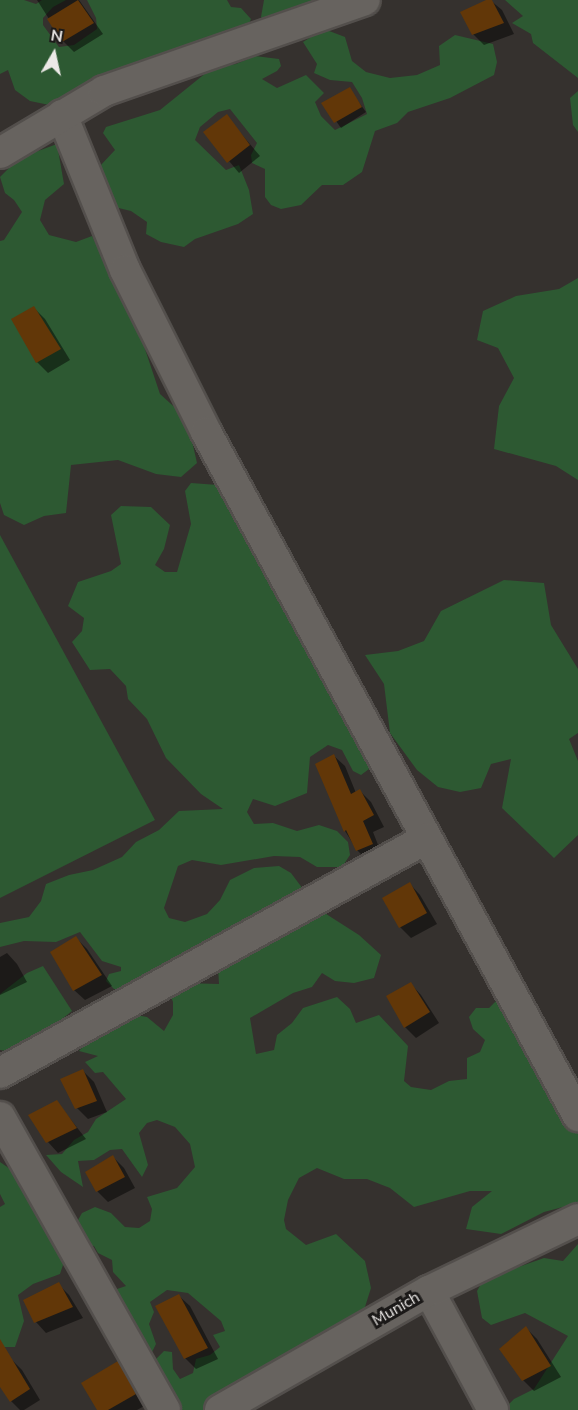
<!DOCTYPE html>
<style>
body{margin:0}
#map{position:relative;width:578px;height:1410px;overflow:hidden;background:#35312e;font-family:"Nunito Sans",sans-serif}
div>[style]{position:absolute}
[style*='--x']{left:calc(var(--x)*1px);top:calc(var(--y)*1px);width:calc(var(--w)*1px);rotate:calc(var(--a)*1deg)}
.green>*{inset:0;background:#2d5932}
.shadow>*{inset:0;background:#0007}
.building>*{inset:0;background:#623708}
.roads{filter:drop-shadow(2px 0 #534f4c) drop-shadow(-2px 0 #534f4c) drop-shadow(0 2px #534f4c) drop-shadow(0 -2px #534f4c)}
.minor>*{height:30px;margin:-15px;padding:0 15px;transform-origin:15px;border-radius:15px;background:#67635f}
span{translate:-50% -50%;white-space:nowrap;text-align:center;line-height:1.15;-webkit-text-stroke:6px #1b1918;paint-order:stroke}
.street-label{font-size:16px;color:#ece9e7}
.north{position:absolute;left:24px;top:24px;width:60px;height:60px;-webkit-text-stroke:4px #1b1918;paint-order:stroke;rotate:9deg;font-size:16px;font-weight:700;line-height:24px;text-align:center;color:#ece9e7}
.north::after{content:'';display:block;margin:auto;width:21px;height:27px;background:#ece9e7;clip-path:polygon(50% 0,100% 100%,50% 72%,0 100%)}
</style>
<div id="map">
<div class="green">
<div style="clip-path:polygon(0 0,24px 0,36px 4px,42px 0,66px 0,53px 7px,43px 18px,43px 25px,59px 47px,74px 45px,97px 29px,96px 18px,87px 0,227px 0,231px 7px,241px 8px,251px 19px,248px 26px,54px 106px,30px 101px,15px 90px,8px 70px,0 74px)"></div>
<div style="clip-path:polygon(264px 0,342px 0,269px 30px,261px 17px)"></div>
<div style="clip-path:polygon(505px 0,578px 0,578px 78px,533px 43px,531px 34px,512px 23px,523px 16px)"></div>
<div style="clip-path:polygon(324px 29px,345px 37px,352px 61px,366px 72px,390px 78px,417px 75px,440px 65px,439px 46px,455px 35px,493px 44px,497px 62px,494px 75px,450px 98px,408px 112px,397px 123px,375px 131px,362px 172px,343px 185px,322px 185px,301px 205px,281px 209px,271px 205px,265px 197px,265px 169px,252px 163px,251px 155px,257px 143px,230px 109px,218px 112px,200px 127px,195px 140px,226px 170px,239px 165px,249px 190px,253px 214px,238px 224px,195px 239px,184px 247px,161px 242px,146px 234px,147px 222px,131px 211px,106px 205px,99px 167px,115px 150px,103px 133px,106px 127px,160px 110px,212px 68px,236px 64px,255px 56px,279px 59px,281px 66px,277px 71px,262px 79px,277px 88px,306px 75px,324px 93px,315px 102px,321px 116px,335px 130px,367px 114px,362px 98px,352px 82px,330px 80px,314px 73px,317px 64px,303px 42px)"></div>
<div style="clip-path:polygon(578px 91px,578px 132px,573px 125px,570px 98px)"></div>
<div style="clip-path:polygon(57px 144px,64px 184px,45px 200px,40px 220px,49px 235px,76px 242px,92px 236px,137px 325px,160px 394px,181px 413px,190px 432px,197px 463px,181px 477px,156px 474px,118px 460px,71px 465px,66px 513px,44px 516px,24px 525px,4px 515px,0 503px,0 241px,4px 240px,22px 212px,14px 200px,5px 193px,0 177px,19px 158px)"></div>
<div style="clip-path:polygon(578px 278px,578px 480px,556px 466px,494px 449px,499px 406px,514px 378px,498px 348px,477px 340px,483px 311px,516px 296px,559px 289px)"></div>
<div style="clip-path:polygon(191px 483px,218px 485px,373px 766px,361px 775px,353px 771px,342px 750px,328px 745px,310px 757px,307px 793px,275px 806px,253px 799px,247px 812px,254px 824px,273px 823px,297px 831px,319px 825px,337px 831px,348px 842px,350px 855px,342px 867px,317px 867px,300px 857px,274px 856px,221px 865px,192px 860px,178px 866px,164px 908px,169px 918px,185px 922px,207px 914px,220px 900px,230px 880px,254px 868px,279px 866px,291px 873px,306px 893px,148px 973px,122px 990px,114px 989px,106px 981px,109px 974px,121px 971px,121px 967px,102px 961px,80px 932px,56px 942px,24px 941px,0 947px,0 923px,29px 917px,41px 901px,46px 884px,69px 875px,93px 870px,122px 857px,136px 842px,159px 830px,179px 811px,223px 809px,201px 794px,166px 758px,147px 719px,128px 699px,126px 686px,110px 669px,90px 670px,72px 642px,82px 631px,84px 618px,68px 606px,78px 582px,111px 571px,121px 564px,111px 515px,121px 506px,151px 507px,170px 525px,164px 549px,155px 565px,165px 572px,177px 572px,191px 524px,185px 491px)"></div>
<div style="clip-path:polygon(0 535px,155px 820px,0 898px)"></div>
<div style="clip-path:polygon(504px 580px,544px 583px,551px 625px,578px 669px,578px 733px,569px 739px,578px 761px,578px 835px,554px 858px,502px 808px,511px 759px,491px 764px,481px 788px,460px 792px,438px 787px,417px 770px,390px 733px,384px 684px,365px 655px,398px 651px,424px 641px,441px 611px)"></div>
<div style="clip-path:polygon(323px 912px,359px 935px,381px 955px,374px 978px,354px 983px,335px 981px,322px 973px,312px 987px,293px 993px,250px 1018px,256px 1054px,274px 1050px,277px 1035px,292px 1023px,303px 1008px,337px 997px,350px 1009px,356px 1023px,379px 1015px,408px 1046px,404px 1081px,411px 1087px,431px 1090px,449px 1081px,467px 1079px,467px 1058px,480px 1052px,485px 1040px,473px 1029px,469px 1017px,476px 1008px,489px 1008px,504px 993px,574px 1118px,578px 1132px,578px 1203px,544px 1212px,501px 1234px,466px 1229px,472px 1207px,492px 1191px,470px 1191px,414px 1207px,390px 1188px,367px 1179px,344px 1179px,317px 1168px,299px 1178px,288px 1200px,284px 1220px,286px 1229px,306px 1245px,336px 1234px,365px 1261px,371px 1288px,364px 1310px,338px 1330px,294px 1351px,292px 1363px,208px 1410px,177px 1410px,155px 1367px,155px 1360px,164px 1351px,172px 1352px,173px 1369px,180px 1379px,193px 1373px,196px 1359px,210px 1355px,220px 1347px,213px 1335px,225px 1331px,221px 1321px,188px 1293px,167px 1290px,150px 1302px,154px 1312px,149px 1324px,156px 1344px,151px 1354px,141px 1352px,114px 1290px,126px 1286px,113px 1272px,112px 1260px,98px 1253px,94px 1246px,86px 1245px,74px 1227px,82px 1213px,95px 1207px,111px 1213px,125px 1227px,139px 1228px,150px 1221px,152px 1209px,147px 1197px,177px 1188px,195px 1167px,190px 1144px,175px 1127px,157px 1120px,147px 1123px,139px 1133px,148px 1165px,142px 1177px,122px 1149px,110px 1150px,94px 1160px,78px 1161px,83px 1187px,61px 1172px,46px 1155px,62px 1154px,74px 1140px,88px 1132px,96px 1119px,126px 1099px,103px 1072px,95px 1073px,85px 1062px,98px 1056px,79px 1051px,89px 1040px,130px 1014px,147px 1017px,164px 1031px,173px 1015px,173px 1002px,168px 989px,182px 983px,219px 984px,218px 967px)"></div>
<div style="clip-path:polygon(43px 966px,72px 1011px,20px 1053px,0 1050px,0 994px,27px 973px)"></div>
<div style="clip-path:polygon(0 1162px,16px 1173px,65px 1259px,60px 1274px,33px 1284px,18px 1295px,24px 1321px,15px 1347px,0 1347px,0 1207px,5px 1204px,0 1194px)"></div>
<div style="clip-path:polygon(578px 1244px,578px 1410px,503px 1410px,514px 1399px,534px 1389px,568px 1336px,525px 1313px,491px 1325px,482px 1318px,477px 1291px,490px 1268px,510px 1270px,544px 1258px,563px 1261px)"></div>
</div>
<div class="shadow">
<div style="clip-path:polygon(37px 0,79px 0,103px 34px,74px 52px,63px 41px)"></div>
<div style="clip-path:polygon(490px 0,502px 10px,514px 34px,484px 45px,473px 34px)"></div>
<div style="clip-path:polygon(349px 89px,366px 112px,341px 128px,324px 104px)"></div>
<div style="clip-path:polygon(226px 116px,260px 156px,239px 173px,205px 132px)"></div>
<div style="clip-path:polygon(34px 308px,45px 319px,70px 360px,48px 373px,37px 362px)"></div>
<div style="clip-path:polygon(334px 756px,345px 766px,356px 793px,360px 791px,371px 802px,384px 827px,373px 832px,382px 855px,368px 861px,357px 850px,345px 831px,317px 765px)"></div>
<div style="clip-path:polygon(410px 884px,420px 895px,437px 924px,411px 938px,400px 927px)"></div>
<div style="clip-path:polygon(76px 938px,87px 949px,112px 986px,85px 1000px,74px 990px)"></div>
<div style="clip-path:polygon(7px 953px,17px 964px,27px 982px,0 995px,0 957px)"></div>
<div style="clip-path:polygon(411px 984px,421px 995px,439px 1023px,416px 1038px,405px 1027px,388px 996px)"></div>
<div style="clip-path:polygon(83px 1071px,94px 1082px,107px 1112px,88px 1119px,77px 1108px)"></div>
<div style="clip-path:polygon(57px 1102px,86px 1139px,58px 1153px,48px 1142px,30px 1116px)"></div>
<div style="clip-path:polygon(113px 1157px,124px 1168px,135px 1188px,108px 1202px,98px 1192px,87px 1172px)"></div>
<div style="clip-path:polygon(58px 1284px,69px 1295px,83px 1318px,46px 1333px,36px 1322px)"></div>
<div style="clip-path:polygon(179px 1296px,190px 1306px,218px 1359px,196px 1369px,185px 1358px)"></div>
<div style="clip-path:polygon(526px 1328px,537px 1339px,561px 1377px,534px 1391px,523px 1380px)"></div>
<div style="clip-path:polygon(11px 1359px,22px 1370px,40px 1400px,24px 1410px,20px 1410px,11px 1401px,0 1384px,0 1366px)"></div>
<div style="clip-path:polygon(118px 1363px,128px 1374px,146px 1405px,137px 1410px,99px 1410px)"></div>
</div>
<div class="building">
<div style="clip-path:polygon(78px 0,94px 23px,62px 42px,47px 19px)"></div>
<div style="clip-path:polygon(486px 0,492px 0,504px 23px,472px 35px,460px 12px)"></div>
<div style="clip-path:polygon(350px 87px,362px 107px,334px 123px,321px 103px)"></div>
<div style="clip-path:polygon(227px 114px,250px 145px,227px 163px,203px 132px)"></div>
<div style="clip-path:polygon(34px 306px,61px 349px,36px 363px,11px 319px)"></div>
<div style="clip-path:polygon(334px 754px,351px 794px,360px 789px,374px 815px,363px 821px,373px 844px,356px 851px,346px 830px,344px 832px,315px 764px)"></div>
<div style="clip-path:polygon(410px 882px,427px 913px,399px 928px,382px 898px)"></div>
<div style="clip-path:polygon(76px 936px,102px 975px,73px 991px,50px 952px)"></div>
<div style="clip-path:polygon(411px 982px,430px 1012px,404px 1028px,386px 996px)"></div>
<div style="clip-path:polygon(83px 1069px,97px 1101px,75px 1109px,60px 1079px)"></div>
<div style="clip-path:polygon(57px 1100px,77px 1128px,46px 1143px,28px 1115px)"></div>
<div style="clip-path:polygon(113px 1155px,125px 1177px,96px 1192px,85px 1172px)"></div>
<div style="clip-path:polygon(59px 1282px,73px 1307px,34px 1323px,23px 1300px)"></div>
<div style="clip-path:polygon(179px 1294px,208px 1348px,184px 1359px,155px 1306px)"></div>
<div style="clip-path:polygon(526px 1326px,551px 1366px,522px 1381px,499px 1349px)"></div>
<div style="clip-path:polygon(0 1339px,30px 1389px,10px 1402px,0 1387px)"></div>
<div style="clip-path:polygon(118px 1361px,136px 1394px,108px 1410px,97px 1410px,81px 1383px)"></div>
</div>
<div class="roads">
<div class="minor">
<div style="--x:62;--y:115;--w:167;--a:67.9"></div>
<div style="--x:125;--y:270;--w:181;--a:63.4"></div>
<div style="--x:206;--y:432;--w:779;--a:61.46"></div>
<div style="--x:0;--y:153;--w:121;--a:-30.8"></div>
<div style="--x:104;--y:91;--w:276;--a:-19.2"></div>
<div style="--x:0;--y:1073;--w:487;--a:-28.8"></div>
<div style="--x:0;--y:1117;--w:336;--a:60.6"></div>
<div style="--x:429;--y:1291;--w:135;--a:61.7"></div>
<div style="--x:220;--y:1410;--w:241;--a:-29.7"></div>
<div style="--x:429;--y:1291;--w:165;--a:-25.8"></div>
</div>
</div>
<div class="street-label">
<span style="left:396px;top:1309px;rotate:-30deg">Munich</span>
</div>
<div class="north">N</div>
</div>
